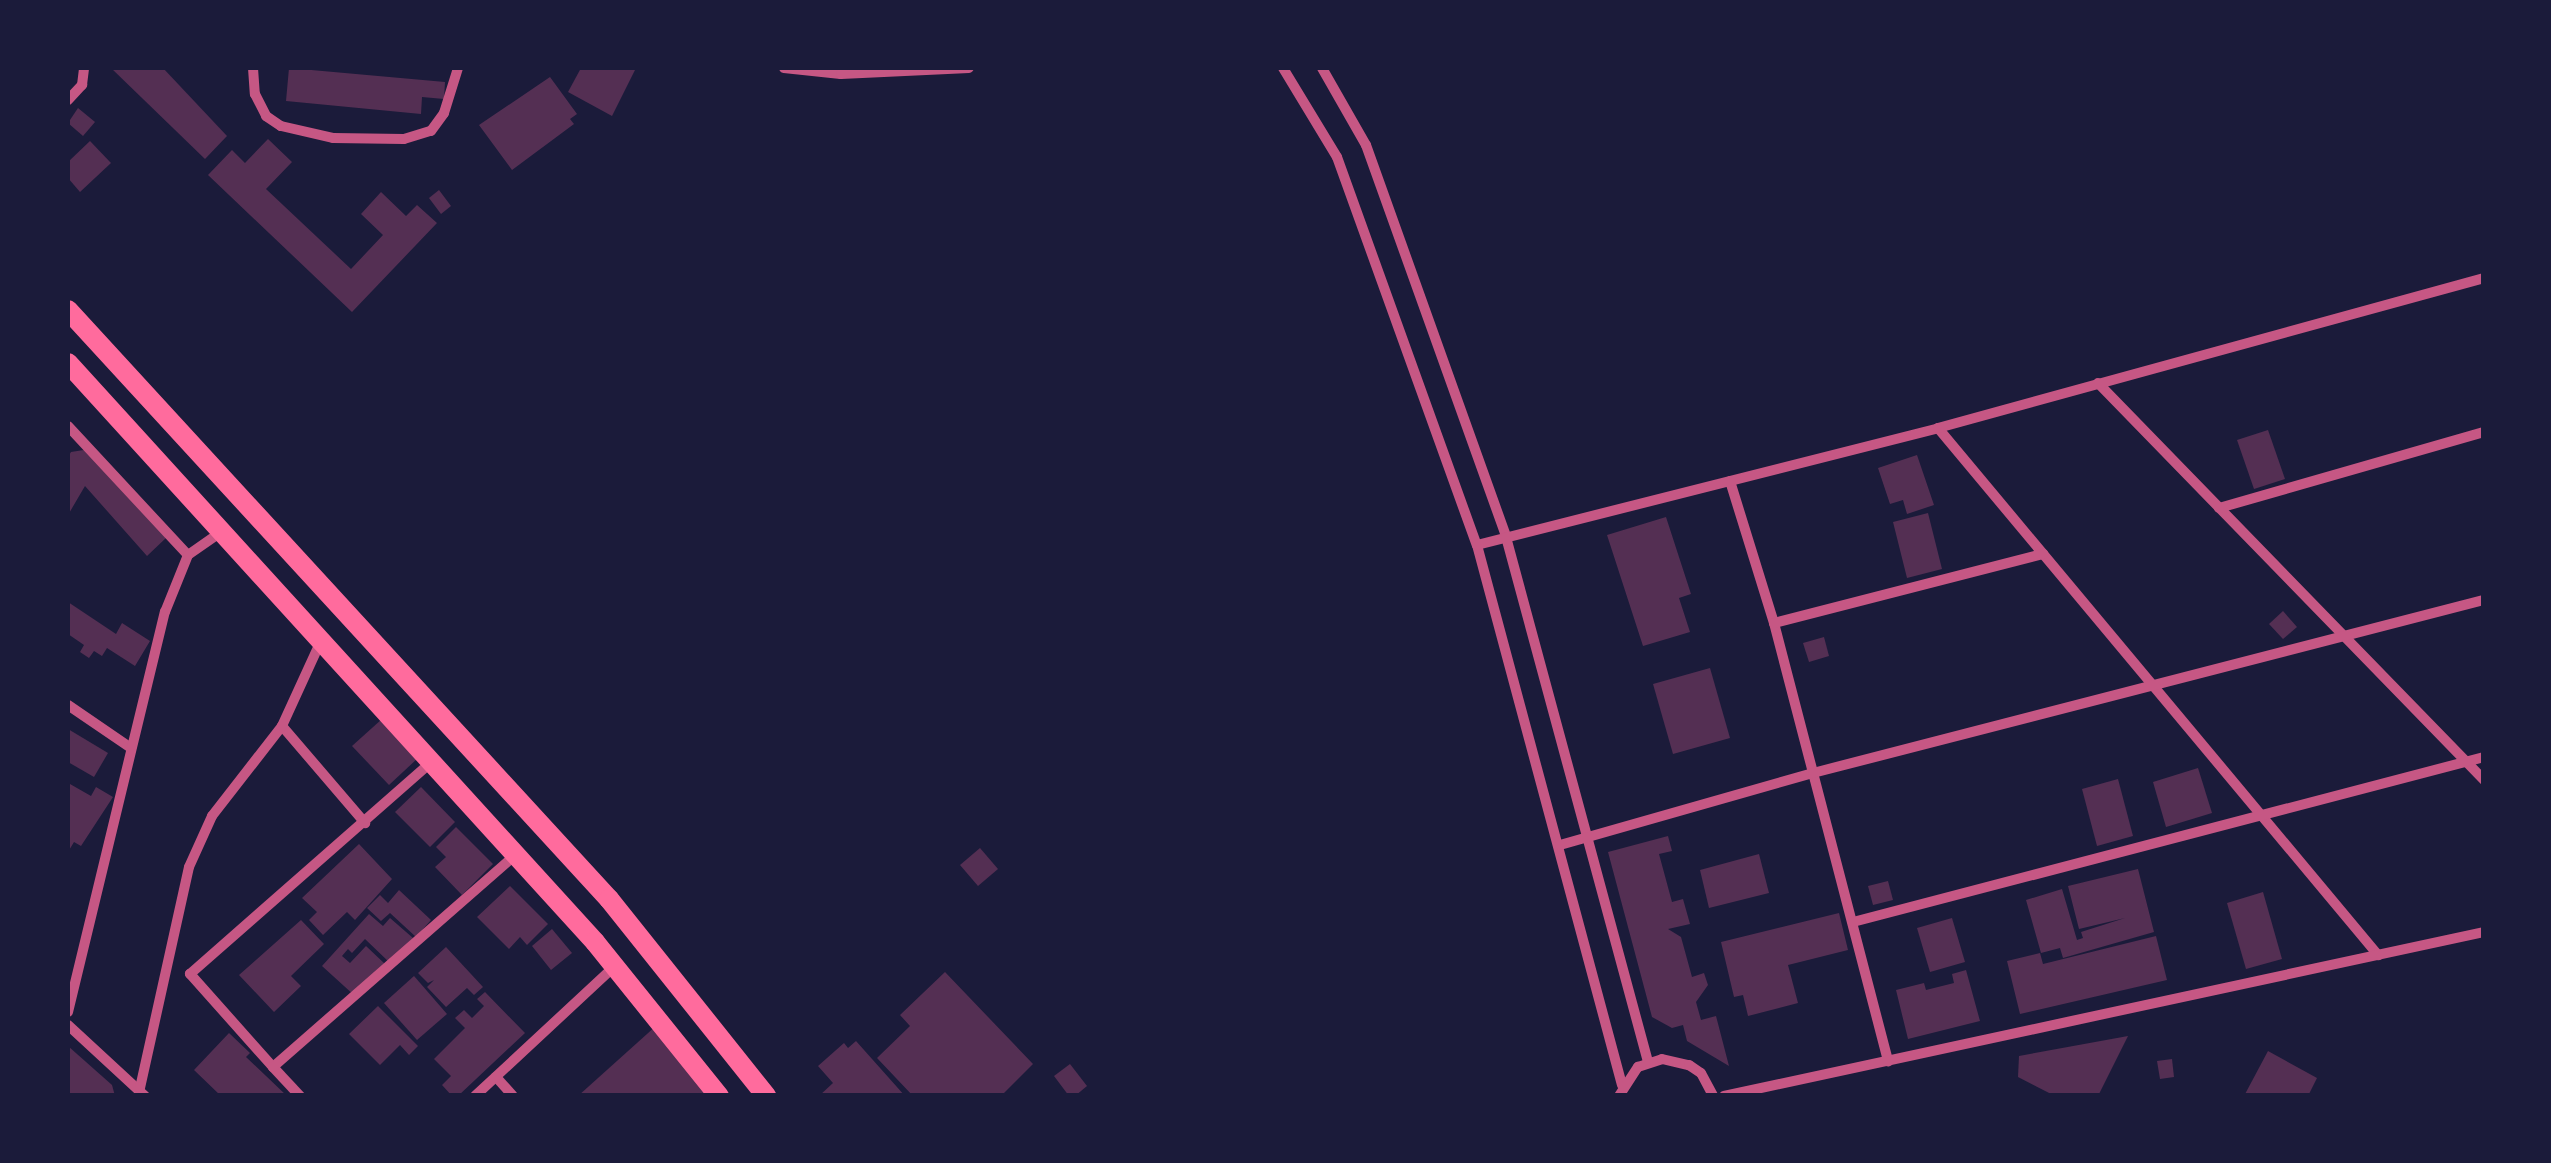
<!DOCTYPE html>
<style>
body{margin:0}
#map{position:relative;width:2551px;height:1163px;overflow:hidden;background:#1b1b3a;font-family:"DejaVu Sans",sans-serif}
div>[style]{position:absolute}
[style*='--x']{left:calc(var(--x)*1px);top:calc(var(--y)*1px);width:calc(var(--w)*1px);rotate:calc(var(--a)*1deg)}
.building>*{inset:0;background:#542f53}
.minor>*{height:10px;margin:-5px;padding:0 5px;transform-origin:5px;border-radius:5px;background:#c65784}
.primary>*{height:20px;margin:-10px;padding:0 10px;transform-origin:10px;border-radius:10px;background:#ff6b9d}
span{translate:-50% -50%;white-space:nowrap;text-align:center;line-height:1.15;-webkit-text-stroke:10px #1b1b3a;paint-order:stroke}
.frame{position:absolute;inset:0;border:70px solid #1b1b3a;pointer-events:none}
</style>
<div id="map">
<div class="building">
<div style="clip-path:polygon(111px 68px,163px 68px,227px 136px,205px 159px)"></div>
<div style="clip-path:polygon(289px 68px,445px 82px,444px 99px,422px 97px,421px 114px,286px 101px)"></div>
<div style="clip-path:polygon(581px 68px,636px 68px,612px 116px,568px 92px)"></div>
<div style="clip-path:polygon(550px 77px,577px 114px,570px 119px,574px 124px,512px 170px,479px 125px)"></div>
<div style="clip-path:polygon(78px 108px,95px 122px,83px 136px,68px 123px)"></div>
<div style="clip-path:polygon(268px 139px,292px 162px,266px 189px,351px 269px,383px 235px,361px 214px,381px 192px,406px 216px,417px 205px,437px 223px,352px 312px,208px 175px,232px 150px,245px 163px)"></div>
<div style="clip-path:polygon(90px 141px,111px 163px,80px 192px,68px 178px,68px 162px)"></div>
<div style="clip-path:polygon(439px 190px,451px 206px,441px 214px,429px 198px)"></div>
<div style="clip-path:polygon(2268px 430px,2285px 479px,2254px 489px,2237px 440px)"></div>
<div style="clip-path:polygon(90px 449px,167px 537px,147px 556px,85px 486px,68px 515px,68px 457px,71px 452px)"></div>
<div style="clip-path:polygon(1917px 455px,1934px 505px,1907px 514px,1903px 500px,1890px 504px,1878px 468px)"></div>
<div style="clip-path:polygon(1928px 513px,1942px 569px,1907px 578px,1893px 522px)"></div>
<div style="clip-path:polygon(1666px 517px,1691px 594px,1679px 598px,1690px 632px,1643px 646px,1607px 535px)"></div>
<div style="clip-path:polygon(68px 602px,116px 634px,122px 623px,150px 641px,135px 666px,107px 648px,102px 656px,94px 651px,89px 658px,80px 652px,84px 645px,68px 634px)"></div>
<div style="clip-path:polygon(2283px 611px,2297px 627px,2283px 639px,2269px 624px)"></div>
<div style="clip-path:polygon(1824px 637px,1829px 656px,1809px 662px,1803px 643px)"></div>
<div style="clip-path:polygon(1710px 668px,1730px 738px,1673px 754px,1653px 684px)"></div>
<div style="clip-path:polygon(382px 719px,418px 758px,389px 785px,352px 746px)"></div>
<div style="clip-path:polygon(68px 729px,108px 753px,94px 777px,68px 762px)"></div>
<div style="clip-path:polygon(2198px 768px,2212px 813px,2166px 827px,2153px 782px)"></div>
<div style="clip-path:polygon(2118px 779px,2133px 836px,2097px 846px,2082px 789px)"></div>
<div style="clip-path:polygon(70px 784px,91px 796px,96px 787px,113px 797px,81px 846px,74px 842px,68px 852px)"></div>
<div style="clip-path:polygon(421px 787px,455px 822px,430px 847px,395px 812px)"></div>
<div style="clip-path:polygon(456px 827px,493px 864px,462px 895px,435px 867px,446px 857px,436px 847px)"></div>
<div style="clip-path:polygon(1668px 836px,1672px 851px,1659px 854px,1672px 902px,1683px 899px,1690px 924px,1668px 929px,1681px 937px,1692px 977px,1704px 973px,1708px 985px,1696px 1002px,1701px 1020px,1716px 1016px,1729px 1066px,1687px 1041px,1683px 1025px,1672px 1028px,1652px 1017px,1608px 852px)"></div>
<div style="clip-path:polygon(359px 844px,392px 879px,355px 920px,347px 912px,323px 935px,309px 920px,317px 912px,302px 898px)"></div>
<div style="clip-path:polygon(980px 848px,998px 869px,978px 886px,960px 865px)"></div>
<div style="clip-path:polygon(1759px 854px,1769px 893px,1709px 908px,1700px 870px)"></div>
<div style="clip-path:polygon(2138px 869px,2154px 932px,2063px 958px,2060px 948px,2041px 953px,2026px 900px,2062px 889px,2077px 940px,2083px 938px,2081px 932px,2125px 918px,2079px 929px,2068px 886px)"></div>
<div style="clip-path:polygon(1888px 881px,1893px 900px,1873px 905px,1868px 886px)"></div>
<div style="clip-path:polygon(510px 886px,548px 924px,527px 945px,520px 937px,509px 949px,477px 917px)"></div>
<div style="clip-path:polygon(399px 890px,431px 920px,416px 937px,390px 913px,381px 921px,367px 908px,380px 895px,388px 903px)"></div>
<div style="clip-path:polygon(2263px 892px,2282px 959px,2246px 969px,2227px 903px)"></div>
<div style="clip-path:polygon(1839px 913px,1848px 950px,1788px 965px,1798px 1003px,1748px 1016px,1743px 995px,1734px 997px,1721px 942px)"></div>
<div style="clip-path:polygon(369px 914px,383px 926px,390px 918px,413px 938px,390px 963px,365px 939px,352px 953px,348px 949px,342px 956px,350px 963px,366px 946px,385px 964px,355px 996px,322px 966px)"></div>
<div style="clip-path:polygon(1952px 918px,1965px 962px,1930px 972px,1917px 928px)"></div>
<div style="clip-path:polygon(301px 920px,324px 944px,291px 976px,301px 986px,274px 1012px,239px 975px)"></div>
<div style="clip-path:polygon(552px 929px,572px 953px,551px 970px,532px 946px)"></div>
<div style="clip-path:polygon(2156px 936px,2167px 980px,2020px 1014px,2007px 961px,2040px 953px,2043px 964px)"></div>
<div style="clip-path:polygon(446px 947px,483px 987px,474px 995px,467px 988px,446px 1007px,427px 987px,434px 980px,428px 983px,418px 973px)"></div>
<div style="clip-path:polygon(1966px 970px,1980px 1021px,1908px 1039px,1896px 990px,1924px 983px,1926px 990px,1954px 983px,1952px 974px)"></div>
<div style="clip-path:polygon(945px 972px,1033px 1064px,1001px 1096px,913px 1096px,877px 1058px,910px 1026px,900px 1015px)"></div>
<div style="clip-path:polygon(414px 976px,447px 1014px,417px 1040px,384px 1003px)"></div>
<div style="clip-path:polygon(485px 992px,525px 1033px,458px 1096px,452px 1096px,442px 1085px,451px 1076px,434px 1059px,465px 1028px,455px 1018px,464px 1010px,472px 1018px,484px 1006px,477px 999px)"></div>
<div style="clip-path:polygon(378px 1006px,418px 1046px,409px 1055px,400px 1045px,380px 1065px,349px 1034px)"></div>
<div style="clip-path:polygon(657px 1025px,712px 1096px,578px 1096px)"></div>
<div style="clip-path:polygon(229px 1033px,250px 1053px,246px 1057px,287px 1096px,221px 1096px,194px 1070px)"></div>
<div style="clip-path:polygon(2128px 1036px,2098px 1096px,2055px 1096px,2018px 1077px,2019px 1056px)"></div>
<div style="clip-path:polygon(856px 1041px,905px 1096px,819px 1096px,833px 1083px,818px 1066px,844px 1043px,848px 1048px)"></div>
<div style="clip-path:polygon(68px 1046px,112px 1085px,115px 1096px,68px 1096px)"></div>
<div style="clip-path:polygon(2268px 1051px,2317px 1078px,2308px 1096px,2244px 1096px)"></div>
<div style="clip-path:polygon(2172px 1059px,2174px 1077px,2160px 1079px,2157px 1061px)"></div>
<div style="clip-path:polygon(1070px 1064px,1087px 1086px,1075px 1096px,1069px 1096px,1054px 1076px)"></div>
</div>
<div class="minor">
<div style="--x:253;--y:68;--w:26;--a:86"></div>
<div style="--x:255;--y:94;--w:25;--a:63"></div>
<div style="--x:266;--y:116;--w:18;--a:34"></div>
<div style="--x:281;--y:126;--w:53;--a:13"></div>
<div style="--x:333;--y:138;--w:71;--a:0.8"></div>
<div style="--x:404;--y:139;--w:28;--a:-17"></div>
<div style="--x:431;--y:131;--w:22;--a:-54"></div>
<div style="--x:444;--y:113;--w:47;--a:-72.7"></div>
<div style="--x:784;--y:68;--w:57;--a:6"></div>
<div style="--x:841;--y:74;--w:128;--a:-2.7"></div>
<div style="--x:1283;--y:68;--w:104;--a:58.8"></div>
<div style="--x:1337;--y:157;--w:412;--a:70.2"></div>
<div style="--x:1477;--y:545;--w:559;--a:74.97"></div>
<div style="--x:1322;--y:68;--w:89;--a:60.3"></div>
<div style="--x:1366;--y:145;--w:416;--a:70.3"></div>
<div style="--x:1506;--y:537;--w:544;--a:74.86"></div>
<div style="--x:68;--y:100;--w:21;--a:-47"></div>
<div style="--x:82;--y:85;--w:17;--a:-83"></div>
<div style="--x:2098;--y:383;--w:554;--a:45.8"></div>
<div style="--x:68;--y:426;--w:176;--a:47.1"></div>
<div style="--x:188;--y:555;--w:40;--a:-34.9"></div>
<div style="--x:1938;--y:428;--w:687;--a:50.14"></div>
<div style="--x:1730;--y:481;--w:149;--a:72.8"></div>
<div style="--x:1774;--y:623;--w:453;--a:75.4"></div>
<div style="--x:2219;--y:508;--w:276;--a:-16"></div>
<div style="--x:1477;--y:545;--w:476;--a:-14.2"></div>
<div style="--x:1938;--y:428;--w:566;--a:-15.36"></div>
<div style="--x:1774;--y:623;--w:278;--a:-14.4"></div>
<div style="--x:68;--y:705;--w:76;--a:34.3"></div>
<div style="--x:282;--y:726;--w:128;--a:49.4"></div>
<div style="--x:1560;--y:845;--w:263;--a:-15.9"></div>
<div style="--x:1813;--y:773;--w:693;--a:-14.46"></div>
<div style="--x:1853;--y:922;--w:652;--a:-14.65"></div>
<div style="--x:68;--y:1012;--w:412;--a:-76.4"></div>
<div style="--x:165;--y:612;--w:61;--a:-68"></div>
<div style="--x:68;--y:1025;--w:105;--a:42.7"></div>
<div style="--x:273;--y:1067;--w:125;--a:-131.7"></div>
<div style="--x:190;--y:974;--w:321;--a:-41.3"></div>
<div style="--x:496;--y:1077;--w:25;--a:48"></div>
<div style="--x:140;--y:1088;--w:226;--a:-77.5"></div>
<div style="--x:189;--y:867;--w:56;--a:-65.7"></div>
<div style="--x:212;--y:816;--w:114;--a:-52.1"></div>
<div style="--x:282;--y:726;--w:94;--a:-65.4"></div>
<div style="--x:300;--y:1096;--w:40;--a:-133"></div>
<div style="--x:273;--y:1067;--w:322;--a:-41.2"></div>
<div style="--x:475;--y:1096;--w:190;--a:-42.9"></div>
<div style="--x:1619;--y:1096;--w:35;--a:-57"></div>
<div style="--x:1638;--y:1067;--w:25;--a:-18"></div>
<div style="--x:1662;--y:1059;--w:28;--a:13"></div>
<div style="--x:1689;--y:1065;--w:14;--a:34"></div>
<div style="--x:1701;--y:1073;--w:26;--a:62"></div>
<div style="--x:1724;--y:1096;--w:777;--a:-12.18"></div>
</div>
<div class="primary">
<div style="--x:68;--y:310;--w:800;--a:47.43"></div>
<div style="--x:609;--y:899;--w:252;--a:51.4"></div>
<div style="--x:68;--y:363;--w:783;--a:47.69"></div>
<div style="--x:595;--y:942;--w:198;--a:51.2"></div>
</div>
<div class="frame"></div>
</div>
